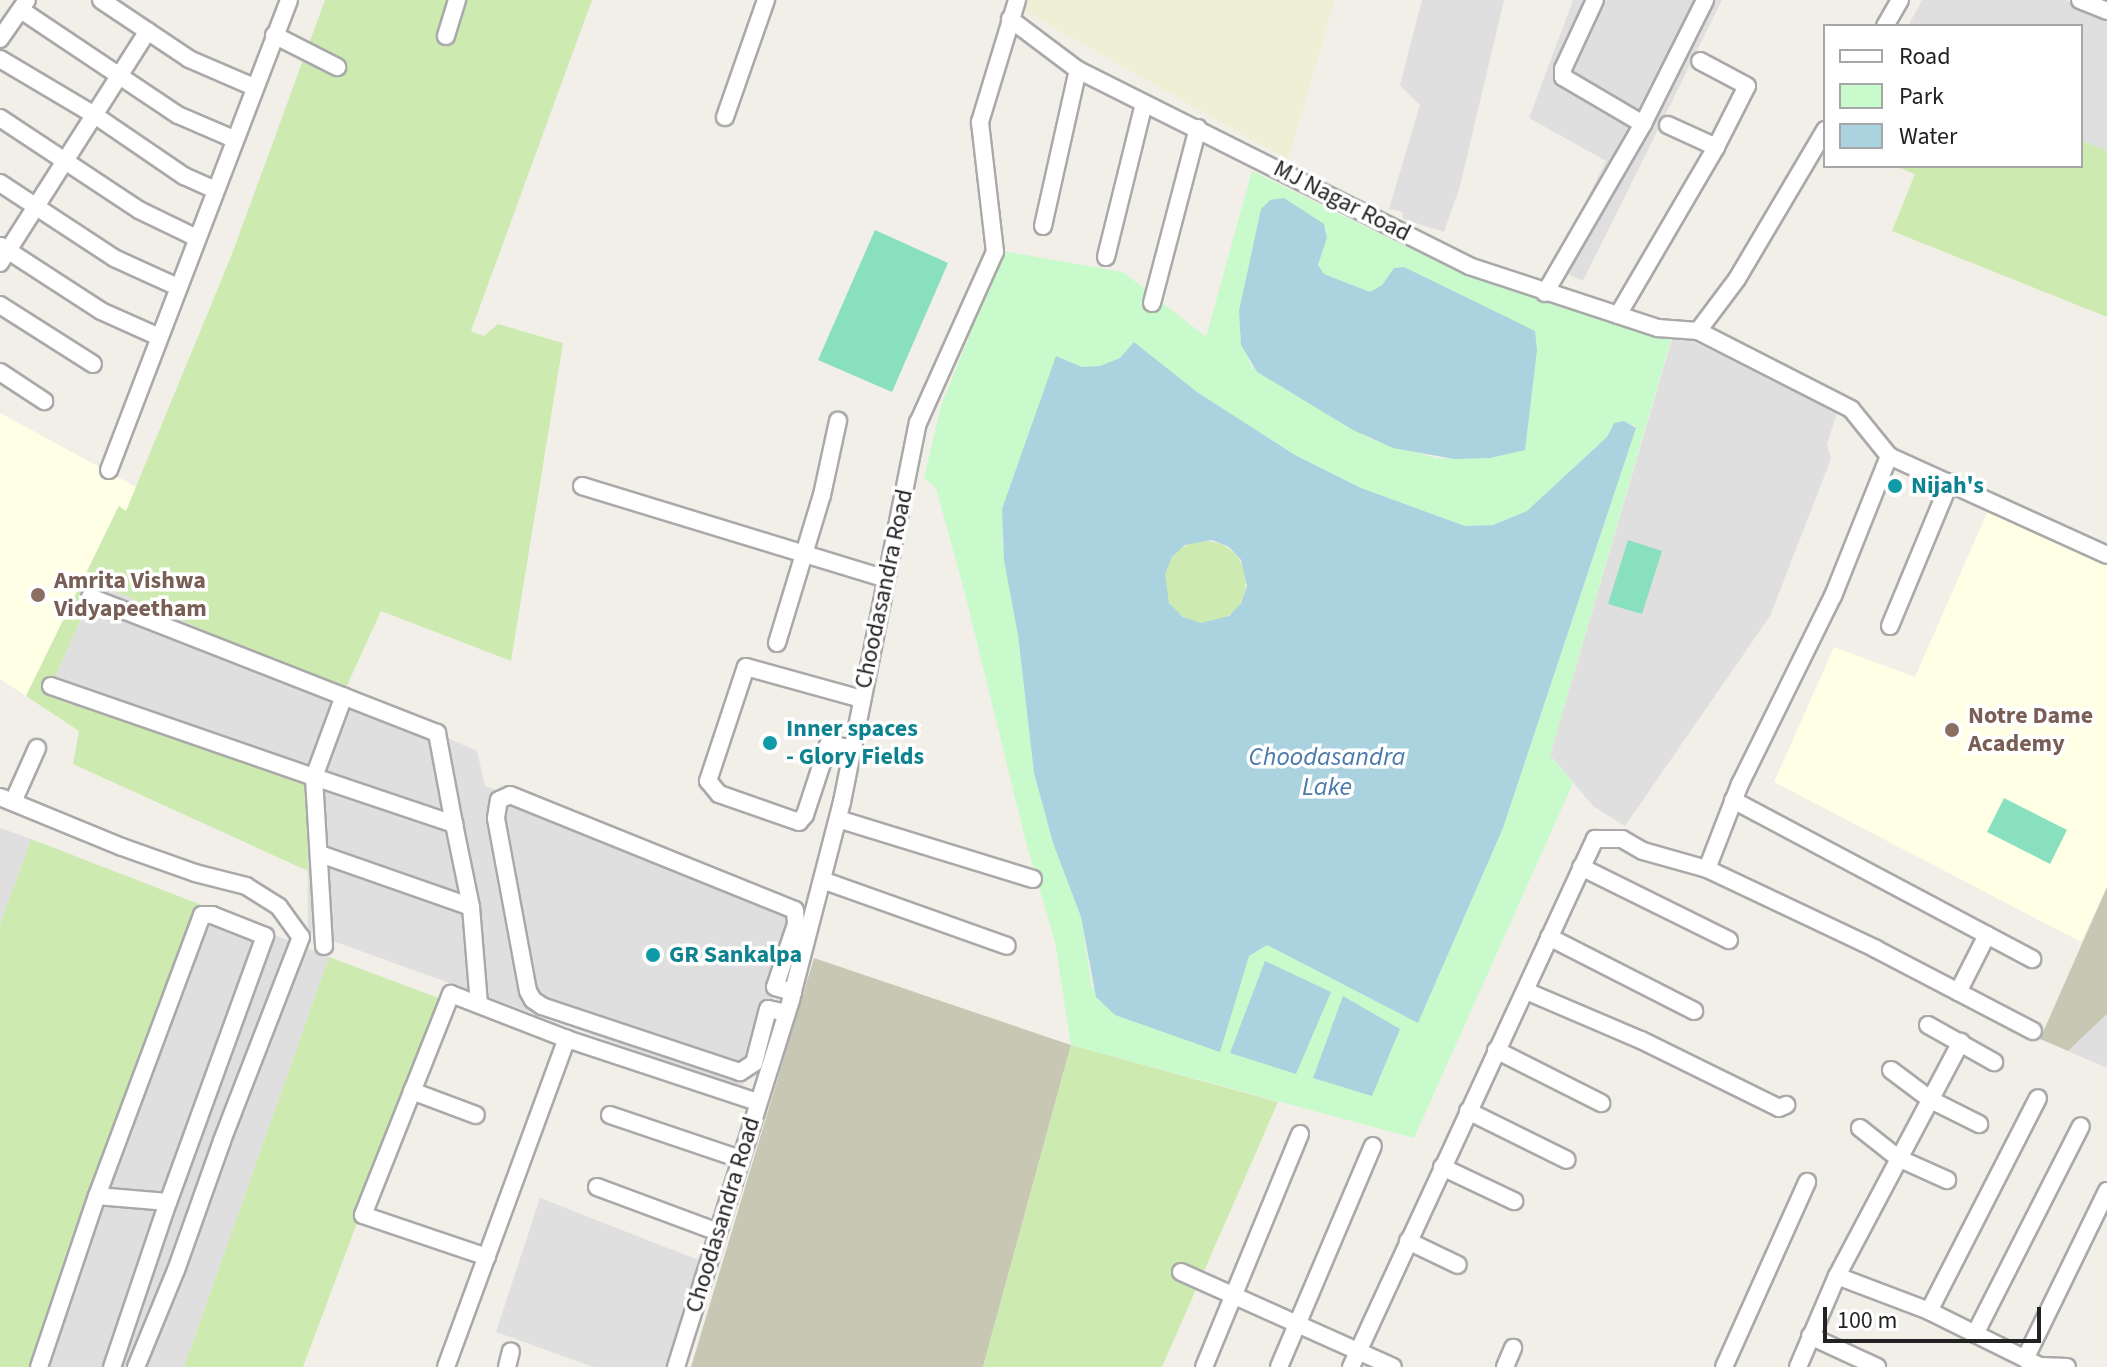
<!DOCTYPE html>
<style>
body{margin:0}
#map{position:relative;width:2107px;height:1367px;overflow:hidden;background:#f2efe9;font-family:"Source Sans 3",sans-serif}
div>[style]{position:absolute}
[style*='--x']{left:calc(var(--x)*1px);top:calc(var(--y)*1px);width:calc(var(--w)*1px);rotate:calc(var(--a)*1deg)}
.residential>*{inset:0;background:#e0dfdf}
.education>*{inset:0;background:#ffffe5}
.construction>*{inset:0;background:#c7c7b4}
.farmland>*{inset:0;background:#eef0d5}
.grass>*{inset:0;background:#cdebb0}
.round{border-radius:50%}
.park>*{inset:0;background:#c8facc}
.pitch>*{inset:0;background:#88e0be}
.water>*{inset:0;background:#aad3df}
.roads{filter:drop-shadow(2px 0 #a9a9a9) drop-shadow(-2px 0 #a9a9a9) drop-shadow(0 2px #a9a9a9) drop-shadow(0 -2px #a9a9a9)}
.minor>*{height:16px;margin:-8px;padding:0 8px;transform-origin:8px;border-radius:8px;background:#fff}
.dots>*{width:22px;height:22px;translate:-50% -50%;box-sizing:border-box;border:4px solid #fff;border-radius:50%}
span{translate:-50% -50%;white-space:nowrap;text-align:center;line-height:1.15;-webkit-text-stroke:7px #fff;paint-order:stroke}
.street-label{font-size:24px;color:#222}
.culture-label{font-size:24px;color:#0d838f;font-weight:700}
.left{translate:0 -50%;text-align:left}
.education-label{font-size:24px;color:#785e54;font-weight:700}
.water-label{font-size:26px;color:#4a7aab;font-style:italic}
.legend{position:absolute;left:1823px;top:24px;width:260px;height:144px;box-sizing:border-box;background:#fff;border:2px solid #a7a7a7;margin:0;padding:10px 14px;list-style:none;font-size:24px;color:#222}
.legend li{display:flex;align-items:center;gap:16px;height:40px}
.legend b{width:40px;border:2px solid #a7a7a7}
.scale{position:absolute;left:1823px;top:1307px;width:218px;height:36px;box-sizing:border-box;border:4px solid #222;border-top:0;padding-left:10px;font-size:24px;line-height:28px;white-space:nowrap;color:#222;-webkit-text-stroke:6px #fff;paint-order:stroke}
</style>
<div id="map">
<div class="residential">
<div style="clip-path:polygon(1422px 0,1504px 0,1460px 186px,1444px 232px,1403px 219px,1403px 212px,1389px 209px,1420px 105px,1400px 85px)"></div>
<div style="clip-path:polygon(1573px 0,1722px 0,1583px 281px,1553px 267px,1606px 161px,1529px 118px)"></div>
<div style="clip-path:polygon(1922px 0,2065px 0,2107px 17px,2107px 151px,2081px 140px,2081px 26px,1908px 26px)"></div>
<div style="clip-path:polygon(1674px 332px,1837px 413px,1827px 444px,1831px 459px,1770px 616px,1625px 826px,1593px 806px,1550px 755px)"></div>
<div style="clip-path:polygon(97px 583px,477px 751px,485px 786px,804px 904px,742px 1089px,308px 932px,307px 778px,51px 686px)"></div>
<div style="clip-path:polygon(0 828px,31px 839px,0 925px)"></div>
<div style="clip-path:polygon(199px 904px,329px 957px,184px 1367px,32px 1367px)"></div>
<div style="clip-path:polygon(2107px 1014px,2107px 1068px,2068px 1051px)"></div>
<div style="clip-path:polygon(540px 1198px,701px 1261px,668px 1367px,593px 1367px,496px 1332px)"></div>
</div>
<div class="education">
<div style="clip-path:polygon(0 413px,136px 487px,126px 512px,118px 507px,26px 696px,0 679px)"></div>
<div style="clip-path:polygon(1991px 504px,2107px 561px,2107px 887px,2081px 942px,1774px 782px,1834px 647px,1915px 677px)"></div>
</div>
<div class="construction">
<div style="clip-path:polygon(2107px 887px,2107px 1014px,2068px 1051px,2040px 1039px)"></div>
<div style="clip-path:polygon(814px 958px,1071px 1045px,983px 1367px,691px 1367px)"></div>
</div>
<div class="farmland">
<div style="clip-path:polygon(1029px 0,1335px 0,1288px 160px,1024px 11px)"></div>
</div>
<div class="grass">
<div style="clip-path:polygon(325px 0,592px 0,471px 331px,484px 336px,498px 324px,563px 343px,511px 661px,381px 611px,344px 692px,97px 583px,51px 686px,307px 778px,308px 871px,73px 764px,79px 731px,26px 696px,119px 506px,126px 511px,232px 254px)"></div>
<div style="clip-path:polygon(2081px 140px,2107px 151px,2107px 317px,1892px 231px,1915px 174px,1894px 166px,2081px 166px)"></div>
<div class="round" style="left:1164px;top:541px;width:82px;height:82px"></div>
<div style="clip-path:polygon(31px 839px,199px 904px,31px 1367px,0 1367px,0 925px)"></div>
<div style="clip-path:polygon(329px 957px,441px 999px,303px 1367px,184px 1367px)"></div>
<div style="clip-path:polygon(1071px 1045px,1278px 1102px,1162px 1367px,983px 1367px)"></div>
</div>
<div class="park">
<div style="clip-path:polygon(evenodd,1252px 171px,1411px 249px,1559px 307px,1672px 336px,1550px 755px,1573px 783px,1414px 1138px,1071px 1045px,1055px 942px,1026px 842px,964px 590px,936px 488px,924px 478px,941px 406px,1003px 251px,1123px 272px,1206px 337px,1252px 171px,1326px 227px,1327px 238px,1318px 265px,1324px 274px,1370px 292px,1382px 285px,1394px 268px,1490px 458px,1436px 458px,1372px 440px,1257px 372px,1250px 364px,1239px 334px,1326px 227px,1252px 171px,1135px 343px,1197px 392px,1295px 455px,1361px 488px,1465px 526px,1493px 525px,1527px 511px,1608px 437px,1611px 427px,1633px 424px,1636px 428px,1503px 828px,1418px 1023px,1267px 945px,1249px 956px,1092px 988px,1081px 917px,1053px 843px,1034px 773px,1018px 635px,1002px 541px,1057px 356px,1082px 367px,1101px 366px,1120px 358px,1135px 343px)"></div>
</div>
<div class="pitch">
<div style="clip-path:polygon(875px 230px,948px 263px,892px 392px,818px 360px)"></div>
<div style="clip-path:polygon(1628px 540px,1662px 551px,1642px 614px,1608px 604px)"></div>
<div style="clip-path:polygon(2004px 798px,2067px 830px,2050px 864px,1987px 832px)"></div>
</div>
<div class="water">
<div style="clip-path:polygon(1284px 198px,1324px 224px,1327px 238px,1318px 265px,1324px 274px,1370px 292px,1382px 285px,1394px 268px,1404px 267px,1535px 331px,1537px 350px,1525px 450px,1490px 458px,1454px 459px,1393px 448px,1353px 430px,1257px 372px,1241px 345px,1239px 311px,1261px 209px,1270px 200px)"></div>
<div style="clip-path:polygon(evenodd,1134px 342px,1197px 392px,1295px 455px,1361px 488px,1465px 526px,1493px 525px,1527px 511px,1607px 437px,1614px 423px,1624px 421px,1636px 428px,1503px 828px,1418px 1023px,1267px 945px,1249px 956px,1220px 1052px,1115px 1015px,1096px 997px,1081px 917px,1053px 843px,1034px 773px,1018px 635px,1004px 560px,1002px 509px,1056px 356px,1082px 367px,1100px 366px,1120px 358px,1134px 342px,1212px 540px,1229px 547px,1241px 560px,1247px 586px,1241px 603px,1229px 616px,1201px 623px,1183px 617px,1169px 603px,1165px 574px,1172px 557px,1185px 545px,1212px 540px)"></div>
<div style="clip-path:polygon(1265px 961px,1331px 992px,1296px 1074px,1230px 1053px)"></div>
<div style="clip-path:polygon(1343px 996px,1400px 1029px,1372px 1096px,1313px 1078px)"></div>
</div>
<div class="roads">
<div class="minor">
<div style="--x:101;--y:0;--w:106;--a:33.8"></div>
<div style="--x:189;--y:59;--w:71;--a:23.3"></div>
<div style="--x:1595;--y:0;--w:76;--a:114.9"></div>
<div style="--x:1563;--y:69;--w:8;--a:90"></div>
<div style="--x:1563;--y:77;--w:93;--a:30.4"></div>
<div style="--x:2080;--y:0;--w:29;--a:22"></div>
<div style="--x:21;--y:10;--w:189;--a:33.8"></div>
<div style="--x:178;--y:115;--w:61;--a:23.2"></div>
<div style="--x:1010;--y:19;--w:85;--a:36.9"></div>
<div style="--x:1078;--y:70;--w:437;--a:26.6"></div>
<div style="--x:1469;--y:266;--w:199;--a:18.2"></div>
<div style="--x:1658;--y:328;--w:40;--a:4.3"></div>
<div style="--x:1698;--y:331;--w:172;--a:27"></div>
<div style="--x:1851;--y:409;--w:60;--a:51"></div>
<div style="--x:1889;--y:456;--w:239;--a:24.4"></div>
<div style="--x:1885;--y:26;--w:30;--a:-60"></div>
<div style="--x:274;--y:35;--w:71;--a:26.9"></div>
<div style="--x:446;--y:36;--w:38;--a:-73"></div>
<div style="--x:0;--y:39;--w:47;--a:-55.3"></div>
<div style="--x:0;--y:59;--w:112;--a:30.7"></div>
<div style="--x:96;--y:116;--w:107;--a:34.3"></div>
<div style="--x:184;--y:176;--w:34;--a:24"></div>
<div style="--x:725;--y:117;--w:124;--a:-70.7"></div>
<div style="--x:0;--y:118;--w:167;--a:33.5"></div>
<div style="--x:139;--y:210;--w:64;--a:25.8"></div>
<div style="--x:1668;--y:125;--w:53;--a:24.6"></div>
<div style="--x:0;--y:183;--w:136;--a:33.3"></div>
<div style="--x:114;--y:258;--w:70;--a:24.4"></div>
<div style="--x:1043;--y:226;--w:160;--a:-77.4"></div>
<div style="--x:1;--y:246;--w:119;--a:33"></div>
<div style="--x:101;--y:311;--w:64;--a:24.1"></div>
<div style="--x:1106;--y:257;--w:158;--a:-76.1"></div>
<div style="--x:0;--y:263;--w:275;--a:-57.5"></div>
<div style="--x:1545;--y:293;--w:195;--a:-59.9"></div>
<div style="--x:1643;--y:124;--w:139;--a:-63.4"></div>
<div style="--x:1152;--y:303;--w:181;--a:-75.3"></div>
<div style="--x:0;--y:305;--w:110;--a:32.4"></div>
<div style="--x:1618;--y:315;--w:194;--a:-59.7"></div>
<div style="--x:1716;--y:147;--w:68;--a:-63.1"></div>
<div style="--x:1747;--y:86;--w:53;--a:-152"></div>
<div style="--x:1698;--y:331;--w:65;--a:-53.1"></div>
<div style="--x:1737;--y:279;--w:173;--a:-59.4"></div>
<div style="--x:0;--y:372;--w:53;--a:33.4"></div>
<div style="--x:109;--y:470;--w:503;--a:-69.04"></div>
<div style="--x:582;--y:486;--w:318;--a:17"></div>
<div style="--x:90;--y:597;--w:373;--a:21.4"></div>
<div style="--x:437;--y:733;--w:93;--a:79.4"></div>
<div style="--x:1890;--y:626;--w:156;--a:-67.4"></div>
<div style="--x:777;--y:643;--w:155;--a:-73.1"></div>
<div style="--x:822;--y:495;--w:76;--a:-77.8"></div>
<div style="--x:51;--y:686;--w:278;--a:19.1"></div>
<div style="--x:314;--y:777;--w:86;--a:-69.7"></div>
<div style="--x:852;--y:748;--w:24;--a:-173"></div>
<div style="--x:828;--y:745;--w:74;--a:108.2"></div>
<div style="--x:805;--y:815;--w:9;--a:131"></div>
<div style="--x:799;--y:822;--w:85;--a:-160.7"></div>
<div style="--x:719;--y:794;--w:17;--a:-130"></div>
<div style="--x:708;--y:781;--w:120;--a:-71.6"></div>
<div style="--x:746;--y:667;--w:119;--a:15.5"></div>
<div style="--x:0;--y:797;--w:132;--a:22.3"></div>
<div style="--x:122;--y:847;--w:77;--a:19.6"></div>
<div style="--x:195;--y:873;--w:53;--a:14.3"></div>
<div style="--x:246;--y:886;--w:39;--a:32"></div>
<div style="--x:279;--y:907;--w:37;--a:54"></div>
<div style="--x:301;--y:937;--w:219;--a:111.2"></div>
<div style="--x:222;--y:1141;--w:137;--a:109.6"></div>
<div style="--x:176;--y:1270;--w:105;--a:112.4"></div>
<div style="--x:1733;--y:800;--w:339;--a:28"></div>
<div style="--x:13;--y:802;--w:59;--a:-66"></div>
<div style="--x:838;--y:819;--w:204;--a:17.1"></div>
<div style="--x:320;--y:854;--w:160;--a:19.3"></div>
<div style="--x:1581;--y:867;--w:165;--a:26.3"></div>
<div style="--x:1707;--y:869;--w:91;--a:-68.8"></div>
<div style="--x:1740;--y:784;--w:210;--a:-63.7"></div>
<div style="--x:1833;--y:596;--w:151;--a:-68.2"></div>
<div style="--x:822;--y:880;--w:196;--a:19.6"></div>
<div style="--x:1549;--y:937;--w:163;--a:27"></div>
<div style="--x:324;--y:946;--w:169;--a:-93.4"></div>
<div style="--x:314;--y:777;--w:148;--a:18.6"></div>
<div style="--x:454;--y:824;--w:85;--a:78.4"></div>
<div style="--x:471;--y:907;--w:98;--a:85.3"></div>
<div style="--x:1526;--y:991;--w:125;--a:23.1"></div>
<div style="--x:1641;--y:1040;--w:154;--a:26.2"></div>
<div style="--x:1779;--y:1108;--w:8;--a:-23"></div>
<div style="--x:1958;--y:992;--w:64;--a:-63"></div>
<div style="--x:787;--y:1013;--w:19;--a:-168"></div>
<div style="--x:768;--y:1009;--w:56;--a:104.5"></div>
<div style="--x:754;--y:1063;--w:17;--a:147"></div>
<div style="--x:740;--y:1072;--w:209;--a:-161.6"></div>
<div style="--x:542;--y:1006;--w:11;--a:-146"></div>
<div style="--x:533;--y:1000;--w:10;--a:-119"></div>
<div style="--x:528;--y:991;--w:176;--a:-100.5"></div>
<div style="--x:496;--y:818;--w:18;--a:-81"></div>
<div style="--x:499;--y:800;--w:12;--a:-24"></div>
<div style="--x:510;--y:795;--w:307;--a:22"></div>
<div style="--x:795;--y:910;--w:14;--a:86"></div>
<div style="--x:796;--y:924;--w:66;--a:108.4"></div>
<div style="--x:775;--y:987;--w:19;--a:16"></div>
<div style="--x:1928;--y:1025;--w:76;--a:29.3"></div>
<div style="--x:1496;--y:1050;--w:118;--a:26.8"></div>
<div style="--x:1891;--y:1070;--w:50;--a:36.9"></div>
<div style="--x:1931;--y:1100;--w:54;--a:26.6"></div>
<div style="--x:412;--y:1091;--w:68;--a:20.6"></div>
<div style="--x:1468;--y:1111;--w:110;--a:26.3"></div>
<div style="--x:610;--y:1115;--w:137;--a:18.7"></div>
<div style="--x:1860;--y:1128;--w:48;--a:38.3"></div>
<div style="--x:1898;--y:1158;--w:54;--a:24.2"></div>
<div style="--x:1442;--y:1167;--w:80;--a:25.3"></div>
<div style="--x:597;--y:1187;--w:129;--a:20.4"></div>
<div style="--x:97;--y:1196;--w:71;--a:4.8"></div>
<div style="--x:1408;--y:1241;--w:55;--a:25.6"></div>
<div style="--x:487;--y:1257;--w:131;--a:-161.3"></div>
<div style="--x:363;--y:1215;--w:238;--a:-68.3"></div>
<div style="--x:451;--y:994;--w:124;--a:21.2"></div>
<div style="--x:567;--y:1039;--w:200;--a:18.3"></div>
<div style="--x:1181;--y:1272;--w:232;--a:24.1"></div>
<div style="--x:1837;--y:1276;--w:98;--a:20.8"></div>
<div style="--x:1929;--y:1311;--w:124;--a:26.4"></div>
<div style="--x:2040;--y:1366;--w:27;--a:2"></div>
<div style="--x:1929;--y:1311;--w:239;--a:-62.9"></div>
<div style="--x:1975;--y:1334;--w:233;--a:-63"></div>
<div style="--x:1810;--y:1336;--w:74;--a:24.8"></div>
<div style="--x:2025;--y:1359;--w:187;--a:-64"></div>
<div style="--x:39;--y:1367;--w:181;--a:-71.3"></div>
<div style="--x:97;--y:1196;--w:300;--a:-69.5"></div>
<div style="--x:202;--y:915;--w:10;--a:0"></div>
<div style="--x:212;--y:915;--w:57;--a:21.6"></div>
<div style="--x:265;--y:936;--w:283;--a:110"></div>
<div style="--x:168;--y:1202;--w:174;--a:108.7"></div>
<div style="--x:446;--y:1367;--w:350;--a:-69.8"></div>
<div style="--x:507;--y:1367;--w:16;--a:-76"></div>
<div style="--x:676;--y:1367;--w:386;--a:-72.6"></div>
<div style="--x:791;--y:999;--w:203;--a:-75.5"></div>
<div style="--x:842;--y:802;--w:387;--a:-78.7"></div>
<div style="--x:918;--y:423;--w:188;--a:-65.8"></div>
<div style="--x:995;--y:252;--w:131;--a:-96.6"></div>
<div style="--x:980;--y:122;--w:127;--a:-73.1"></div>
<div style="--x:1204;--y:1367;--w:252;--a:-67.6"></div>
<div style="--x:1279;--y:1367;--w:240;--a:-67"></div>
<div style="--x:1351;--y:1367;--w:582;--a:-65.2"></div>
<div style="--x:1595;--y:839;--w:27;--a:0"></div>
<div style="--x:1622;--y:839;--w:24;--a:30"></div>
<div style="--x:1643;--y:851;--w:66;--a:15.7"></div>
<div style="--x:1707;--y:869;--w:187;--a:25.3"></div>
<div style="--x:1876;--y:949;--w:177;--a:27.6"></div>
<div style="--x:1505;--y:1367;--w:21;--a:-67"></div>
<div style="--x:1724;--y:1367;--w:203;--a:-65.8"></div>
<div style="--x:1798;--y:1367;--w:99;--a:-66.8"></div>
<div style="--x:1837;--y:1276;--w:265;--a:-62.1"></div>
</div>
</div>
<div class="dots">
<div style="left:1895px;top:486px;background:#0f9aa8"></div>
<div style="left:38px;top:595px;background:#8d6e63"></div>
<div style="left:1952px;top:730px;background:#8d6e63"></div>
<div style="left:770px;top:743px;background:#0f9aa8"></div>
<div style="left:653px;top:955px;background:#0f9aa8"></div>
</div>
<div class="street-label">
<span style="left:1342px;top:201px;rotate:27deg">MJ Nagar Road</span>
<span style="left:884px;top:589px;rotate:-78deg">Choodasandra Road</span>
<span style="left:723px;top:1215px;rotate:-73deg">Choodasandra Road</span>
</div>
<div class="culture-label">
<span class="left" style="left:1911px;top:486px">Nijah's</span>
<span class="left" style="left:786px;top:743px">Inner spaces<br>- Glory Fields</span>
<span class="left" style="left:669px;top:955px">GR Sankalpa</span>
</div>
<div class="education-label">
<span class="left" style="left:54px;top:595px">Amrita Vishwa<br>Vidyapeetham</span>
<span class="left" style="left:1968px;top:730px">Notre Dame<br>Academy</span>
</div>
<div class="water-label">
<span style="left:1327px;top:772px">Choodasandra<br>Lake</span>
</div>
<ul class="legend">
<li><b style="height:10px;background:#fff"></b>Road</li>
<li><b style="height:22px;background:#c8facc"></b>Park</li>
<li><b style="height:22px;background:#aad3df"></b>Water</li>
</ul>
<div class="scale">100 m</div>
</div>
